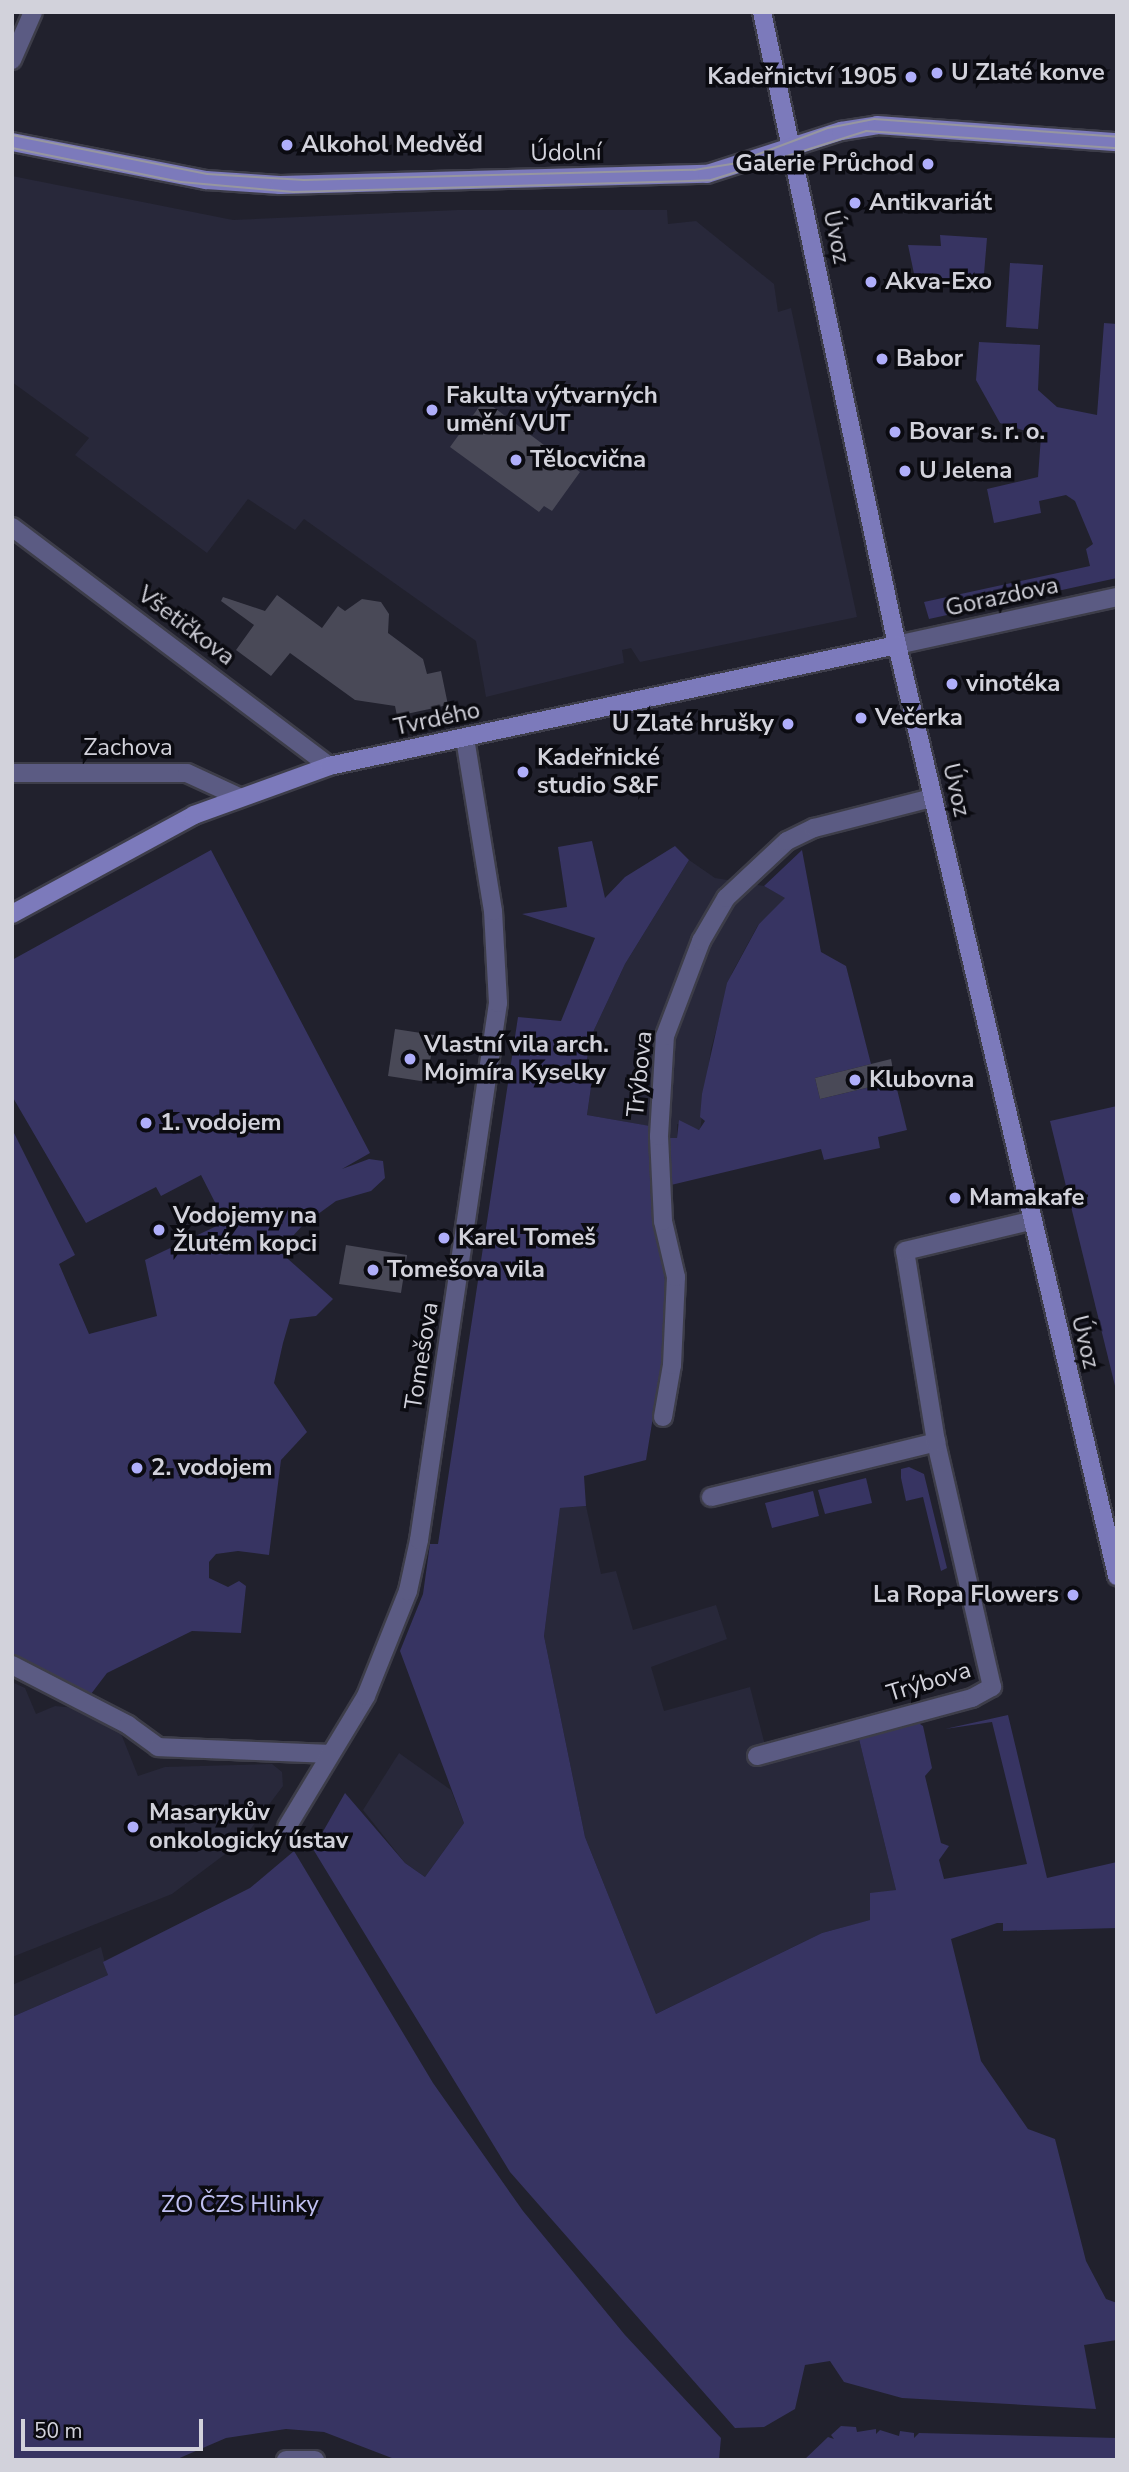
<!DOCTYPE html>
<meta charset="utf-8">
<style>
body{margin:0}
#map{position:relative;width:1129px;height:2472px;overflow:hidden;background:#21212d;font-family:"Nunito Sans",sans-serif}
div>[style]{position:absolute}
[style*='--x']{left:calc(var(--x)*1px);top:calc(var(--y)*1px);width:calc(var(--w)*1px);rotate:calc(var(--a)*1deg)}
.built>*{inset:0;background:#28283a}
.green>*{inset:0;background:#373462}
.building>*{inset:0;background:#494957}
.roads{filter:drop-shadow(2px 0 #3d3d49) drop-shadow(-2px 0 #3d3d49) drop-shadow(0 2px #3d3d49) drop-shadow(0 -2px #3d3d49)}
.street>*{height:18px;margin:-9px;padding:0 9px;transform-origin:9px;border-radius:9px;background:#5b5b83}
.secondary>*{height:18px;margin:-9px;padding:0 9px;transform-origin:9px;border-radius:9px;background:#7c7abb}
.tram>*{height:2px;margin:-1px;padding:0 1px;transform-origin:1px;border-radius:1px;background:#9696a0}
.dots>*{width:19px;height:19px;translate:-50% -50%;box-sizing:border-box;border:4px solid #0b0b11;border-radius:50%}
span{translate:-50% -50%;white-space:nowrap;text-align:center;line-height:1.15;-webkit-text-stroke:7px #0b0b11;paint-order:stroke}
.poi-label{font-size:24px;color:#d2d2db;font-weight:700}
.left{translate:0 -50%;text-align:left}
.right{translate:-100% -50%;text-align:right}
.street-label{font-size:24px;color:#d2d2db}
.park-label{font-size:24px;color:#c0c0f1}
.frame{position:absolute;inset:0;border:14px solid #d2d2db;pointer-events:none}
.scale{position:absolute;left:21px;top:2419px;width:182px;height:32px;box-sizing:border-box;border:4px solid #d2d2db;border-top:0;padding-left:9px;font-size:21px;line-height:24px;white-space:nowrap;color:#d2d2db;-webkit-text-stroke:5px #0b0b11;paint-order:stroke}
</style>
<div id="map">
<div class="built">
<div style="clip-path:polygon(12px 176px,233px 220px,458px 210px,667px 210px,668px 224px,696px 221px,774px 284px,778px 312px,791px 308px,857px 617px,640px 662px,631px 648px,622px 650px,624px 663px,486px 697px,476px 641px,304px 519px,295px 530px,248px 499px,207px 553px,75px 455px,89px 438px,12px 382px)"></div>
<div style="clip-path:polygon(689px 860px,715px 878px,764px 886px,786px 898px,758px 925px,732px 973px,711px 1049px,700px 1130px,677px 1124px,677px 1138px,650px 1139px,649px 1126px,587px 1115px,592px 1080px,584px 1071px,594px 1030px,625px 964px)"></div>
<div style="clip-path:polygon(586px 1506px,601px 1574px,616px 1571px,633px 1630px,716px 1605px,727px 1639px,651px 1667px,664px 1711px,750px 1687px,769px 1761px,859px 1739px,896px 1890px,877px 1894px,871px 1920px,822px 1933px,656px 2014px,585px 1837px,544px 1636px,560px 1508px)"></div>
<div style="clip-path:polygon(12px 1682px,25px 1688px,36px 1714px,55px 1706px,76px 1708px,120px 1731px,138px 1776px,165px 1767px,272px 1764px,282px 1772px,283px 1786px,240px 1843px,172px 1894px,12px 1957px)"></div>
<div style="clip-path:polygon(399px 1753px,451px 1790px,464px 1823px,425px 1877px,405px 1863px,363px 1810px)"></div>
<div style="clip-path:polygon(101px 1947px,108px 1975px,12px 2017px,12px 1985px)"></div>
</div>
<div class="green">
<div style="clip-path:polygon(940px 235px,987px 238px,984px 274px,917px 288px,908px 245px,941px 246px)"></div>
<div style="clip-path:polygon(1010px 263px,1043px 265px,1038px 329px,1006px 327px)"></div>
<div style="clip-path:polygon(1104px 323px,1117px 324px,1117px 578px,929px 619px,924px 602px,1090px 566px,1086px 549px,1093px 544px,1075px 501px,1066px 495px,1039px 501px,1041px 513px,994px 523px,987px 489px,1038px 477px,1041px 436px,1000px 423px,976px 380px,979px 342px,1040px 345px,1038px 390px,1057px 407px,1097px 415px)"></div>
<div style="clip-path:polygon(592px 841px,605px 898px,625px 877px,675px 846px,689px 860px,625px 964px,594px 1030px,584px 1071px,592px 1080px,587px 1115px,650px 1126px,650px 1188px,665px 1280px,666px 1337px,646px 1460px,584px 1476px,586px 1506px,560px 1508px,544px 1636px,585px 1837px,656px 2014px,822px 1933px,870px 1920px,870px 1893px,896px 1890px,859px 1739px,863px 1732px,914px 1720px,923px 1726px,932px 1768px,925px 1776px,941px 1843px,949px 1846px,939px 1860px,944px 1879px,1027px 1864px,992px 1722px,945px 1729px,1008px 1715px,1047px 1878px,1117px 1862px,1117px 1928px,1003px 1931px,1003px 1923px,997px 1923px,951px 1939px,981px 2061px,1028px 2129px,1055px 2139px,1086px 2261px,1106px 2299px,1117px 2303px,1117px 2340px,1084px 2345px,1096px 2409px,902px 2398px,844px 2382px,830px 2361px,805px 2365px,795px 2409px,764px 2427px,735px 2428px,510px 2172px,313px 1849px,345px 1793px,405px 1863px,425px 1877px,464px 1823px,400px 1651px,423px 1594px,430px 1544px,438px 1544px,518px 1017px,561px 1021px,595px 938px,522px 914px,567px 907px,558px 847px)"></div>
<div style="clip-path:polygon(211px 850px,370px 1153px,342px 1169px,369px 1159px,383px 1161px,385px 1178px,371px 1191px,336px 1201px,303px 1225px,279px 1251px,333px 1299px,316px 1316px,290px 1319px,283px 1343px,274px 1383px,307px 1432px,281px 1460px,269px 1555px,238px 1551px,216px 1554px,209px 1562px,209px 1578px,228px 1587px,239px 1581px,246px 1586px,241px 1633px,192px 1631px,107px 1673px,91px 1694px,12px 1653px,12px 1129px,75px 1255px,59px 1264px,89px 1334px,157px 1316px,145px 1260px,225px 1222px,201px 1175px,161px 1196px,156px 1187px,86px 1223px,12px 1096px,12px 960px)"></div>
<div style="clip-path:polygon(802px 850px,821px 952px,846px 966px,871px 1064px,815px 1078px,820px 1099px,895px 1081px,907px 1130px,878px 1137px,880px 1148px,824px 1160px,821px 1149px,671px 1185px,665px 1138px,677px 1138px,679px 1120px,699px 1130px,705px 1121px,700px 1117px,702px 1094px,727px 983px,759px 924px,785px 898px,764px 886px)"></div>
<div style="clip-path:polygon(1117px 1106px,1117px 1394px,1050px 1121px)"></div>
<div style="clip-path:polygon(909px 1467px,924px 1474px,947px 1568px,941px 1571px,923px 1497px,906px 1501px,901px 1478px,901px 1469px)"></div>
<div style="clip-path:polygon(866px 1478px,872px 1503px,825px 1514px,818px 1490px)"></div>
<div style="clip-path:polygon(813px 1491px,819px 1516px,772px 1528px,765px 1503px)"></div>
<div style="clip-path:polygon(294px 1851px,433px 2083px,523px 2211px,625px 2335px,721px 2438px,719px 2460px,397px 2460px,324px 2432px,286px 2429px,226px 2438px,175px 2460px,12px 2460px,12px 2017px,108px 1975px,103px 1962px,250px 1888px)"></div>
<div style="clip-path:polygon(841px 2426px,856px 2427px,857px 2432px,876px 2429px,876px 2434px,880px 2430px,899px 2436px,900px 2431px,914px 2433px,914px 2438px,919px 2433px,1117px 2438px,1117px 2460px,804px 2460px,828px 2437px,834px 2439px,831px 2435px)"></div>
</div>
<div class="building">
<div style="clip-path:polygon(484px 400px,580px 472px,552px 511px,544px 506px,539px 512px,450px 447px)"></div>
<div style="clip-path:polygon(277px 595px,322px 628px,338px 606px,345px 611px,362px 599px,381px 602px,389px 614px,388px 633px,423px 659px,427px 674px,441px 671px,448px 705px,397px 716px,395px 706px,355px 700px,290px 653px,271px 676px,236px 650px,254px 625px,221px 601px,223px 597px,265px 611px)"></div>
<div style="clip-path:polygon(395px 1029px,434px 1035px,427px 1082px,388px 1076px)"></div>
<div style="clip-path:polygon(891px 1059px,895px 1081px,820px 1099px,815px 1078px)"></div>
<div style="clip-path:polygon(346px 1245px,407px 1255px,401px 1293px,339px 1284px)"></div>
</div>
<div class="roads">
<div class="street">
<div style="--x:12;--y:60;--w:52;--a:-66.4"></div>
<div style="--x:12;--y:527;--w:397;--a:37"></div>
<div style="--x:897;--y:645;--w:225;--a:-12.3"></div>
<div style="--x:12;--y:773;--w:175;--a:0"></div>
<div style="--x:187;--y:773;--w:57;--a:24.8"></div>
<div style="--x:663;--y:1417;--w:53;--a:-80.2"></div>
<div style="--x:672;--y:1365;--w:88;--a:-87.4"></div>
<div style="--x:676;--y:1277;--w:57;--a:-103.1"></div>
<div style="--x:663;--y:1221;--w:85;--a:-92.7"></div>
<div style="--x:659;--y:1136;--w:100;--a:-86.6"></div>
<div style="--x:665;--y:1036;--w:102;--a:-69.2"></div>
<div style="--x:701;--y:941;--w:50;--a:-59.8"></div>
<div style="--x:726;--y:898;--w:83;--a:-43.1"></div>
<div style="--x:787;--y:841;--w:30;--a:-26"></div>
<div style="--x:814;--y:828;--w:122;--a:-14.3"></div>
<div style="--x:711;--y:1497;--w:232;--a:-13.7"></div>
<div style="--x:12;--y:1665;--w:131;--a:27.3"></div>
<div style="--x:128;--y:1725;--w:37;--a:36"></div>
<div style="--x:158;--y:1747;--w:171;--a:2.3"></div>
<div style="--x:757;--y:1756;--w:223;--a:-15.1"></div>
<div style="--x:972;--y:1698;--w:23;--a:-29"></div>
<div style="--x:992;--y:1687;--w:251;--a:-102.9"></div>
<div style="--x:936;--y:1442;--w:193;--a:-99.2"></div>
<div style="--x:905;--y:1251;--w:129;--a:-13.5"></div>
<div style="--x:287;--y:1827;--w:153;--a:-58.9"></div>
<div style="--x:366;--y:1696;--w:113;--a:-68.2"></div>
<div style="--x:408;--y:1591;--w:52;--a:-77.8"></div>
<div style="--x:419;--y:1540;--w:543;--a:-81.63"></div>
<div style="--x:498;--y:1003;--w:92;--a:-93.1"></div>
<div style="--x:493;--y:911;--w:175;--a:-99.2"></div>
<div style="--x:286;--y:2460;--w:29;--a:0"></div>
</div>
<div class="secondary">
<div style="--x:762;--y:12;--w:647;--a:77.96"></div>
<div style="--x:897;--y:645;--w:957;--a:76.7"></div>
<div style="--x:12;--y:142;--w:198;--a:11.1"></div>
<div style="--x:206;--y:180;--w:74;--a:3.9"></div>
<div style="--x:280;--y:185;--w:427;--a:-1.5"></div>
<div style="--x:707;--y:174;--w:141;--a:-17.8"></div>
<div style="--x:841;--y:131;--w:36;--a:-9"></div>
<div style="--x:877;--y:125;--w:241;--a:4.1"></div>
<div style="--x:12;--y:914;--w:207;--a:-28.5"></div>
<div style="--x:194;--y:815;--w:144;--a:-19.9"></div>
<div style="--x:329;--y:766;--w:581;--a:-12.03"></div>
</div>
</div>
<div class="tram">
<div style="--x:12;--y:135;--w:199;--a:11.3"></div>
<div style="--x:207;--y:174;--w:97;--a:3.5"></div>
<div style="--x:304;--y:180;--w:390;--a:-1.5"></div>
<div style="--x:694;--y:170;--w:38;--a:-9"></div>
<div style="--x:732;--y:164;--w:103;--a:-20.6"></div>
<div style="--x:828;--y:128;--w:47;--a:-11.1"></div>
<div style="--x:874;--y:119;--w:244;--a:4.2"></div>
<div style="--x:12;--y:148;--w:172;--a:11.4"></div>
<div style="--x:181;--y:182;--w:113;--a:5.1"></div>
<div style="--x:294;--y:192;--w:417;--a:-1.6"></div>
<div style="--x:711;--y:180;--w:163;--a:-17.5"></div>
<div style="--x:866;--y:131;--w:252;--a:3.9"></div>
</div>
<div class="dots">
<div style="left:937px;top:73px;background:#afaefa"></div>
<div style="left:911px;top:77px;background:#afaefa"></div>
<div style="left:287px;top:145px;background:#afaefa"></div>
<div style="left:928px;top:164px;background:#afaefa"></div>
<div style="left:855px;top:203px;background:#afaefa"></div>
<div style="left:871px;top:282px;background:#afaefa"></div>
<div style="left:882px;top:359px;background:#afaefa"></div>
<div style="left:432px;top:410px;background:#afaefa"></div>
<div style="left:895px;top:432px;background:#afaefa"></div>
<div style="left:516px;top:460px;background:#afaefa"></div>
<div style="left:905px;top:471px;background:#afaefa"></div>
<div style="left:952px;top:684px;background:#afaefa"></div>
<div style="left:861px;top:718px;background:#afaefa"></div>
<div style="left:788px;top:724px;background:#afaefa"></div>
<div style="left:523px;top:772px;background:#afaefa"></div>
<div style="left:410px;top:1059px;background:#afaefa"></div>
<div style="left:855px;top:1080px;background:#afaefa"></div>
<div style="left:146px;top:1123px;background:#afaefa"></div>
<div style="left:955px;top:1198px;background:#afaefa"></div>
<div style="left:159px;top:1230px;background:#afaefa"></div>
<div style="left:444px;top:1238px;background:#afaefa"></div>
<div style="left:373px;top:1270px;background:#afaefa"></div>
<div style="left:137px;top:1468px;background:#afaefa"></div>
<div style="left:1073px;top:1595px;background:#afaefa"></div>
<div style="left:133px;top:1827px;background:#afaefa"></div>
</div>
<div class="poi-label">
<span class="left" style="left:951px;top:73px">U Zlaté konve</span>
<span class="right" style="left:897px;top:77px">Kadeřnictví 1905</span>
<span class="left" style="left:301px;top:145px">Alkohol Medvěd</span>
<span class="right" style="left:914px;top:164px">Galerie Průchod</span>
<span class="left" style="left:869px;top:203px">Antikvariát</span>
<span class="left" style="left:885px;top:282px">Akva-Exo</span>
<span class="left" style="left:896px;top:359px">Babor</span>
<span class="left" style="left:446px;top:410px">Fakulta výtvarných<br>umění VUT</span>
<span class="left" style="left:909px;top:432px">Bovar s. r. o.</span>
<span class="left" style="left:530px;top:460px">Tělocvična</span>
<span class="left" style="left:919px;top:471px">U Jelena</span>
<span class="left" style="left:966px;top:684px">vinotéka</span>
<span class="left" style="left:875px;top:718px">Večerka</span>
<span class="right" style="left:774px;top:724px">U Zlaté hrušky</span>
<span class="left" style="left:537px;top:772px">Kadeřnické<br>studio S&amp;F</span>
<span class="left" style="left:424px;top:1059px">Vlastní vila arch.<br>Mojmíra Kyselky</span>
<span class="left" style="left:869px;top:1080px">Klubovna</span>
<span class="left" style="left:160px;top:1123px">1. vodojem</span>
<span class="left" style="left:969px;top:1198px">Mamakafe</span>
<span class="left" style="left:173px;top:1230px">Vodojemy na<br>Žlutém kopci</span>
<span class="left" style="left:458px;top:1238px">Karel Tomeš</span>
<span class="left" style="left:387px;top:1270px">Tomešova vila</span>
<span class="left" style="left:151px;top:1468px">2. vodojem</span>
<span class="right" style="left:1059px;top:1595px">La Ropa Flowers</span>
<span class="left" style="left:149px;top:1827px">Masarykův<br>onkologický ústav</span>
</div>
<div class="street-label">
<span style="left:566px;top:153px;rotate:-1deg">Údolní</span>
<span style="left:836px;top:237px;rotate:78deg">Úvoz</span>
<span style="left:1002px;top:597px;rotate:-12deg">Gorazdova</span>
<span style="left:186px;top:626px;rotate:37deg">Všetičkova</span>
<span style="left:437px;top:719px;rotate:-12deg">Tvrdého</span>
<span style="left:128px;top:748px">Zachova</span>
<span style="left:956px;top:790px;rotate:77deg">Úvoz</span>
<span style="left:640px;top:1074px;rotate:-84deg">Trýbova</span>
<span style="left:1085px;top:1342px;rotate:76deg">Úvoz</span>
<span style="left:422px;top:1356px;rotate:-81deg">Tomešova</span>
<span style="left:929px;top:1682px;rotate:-17deg">Trýbova</span>
</div>
<div class="park-label">
<span style="left:240px;top:2205px">ZO ČZS Hlinky</span>
</div>
<div class="frame"></div>
<div class="scale">50 m</div>
</div>
